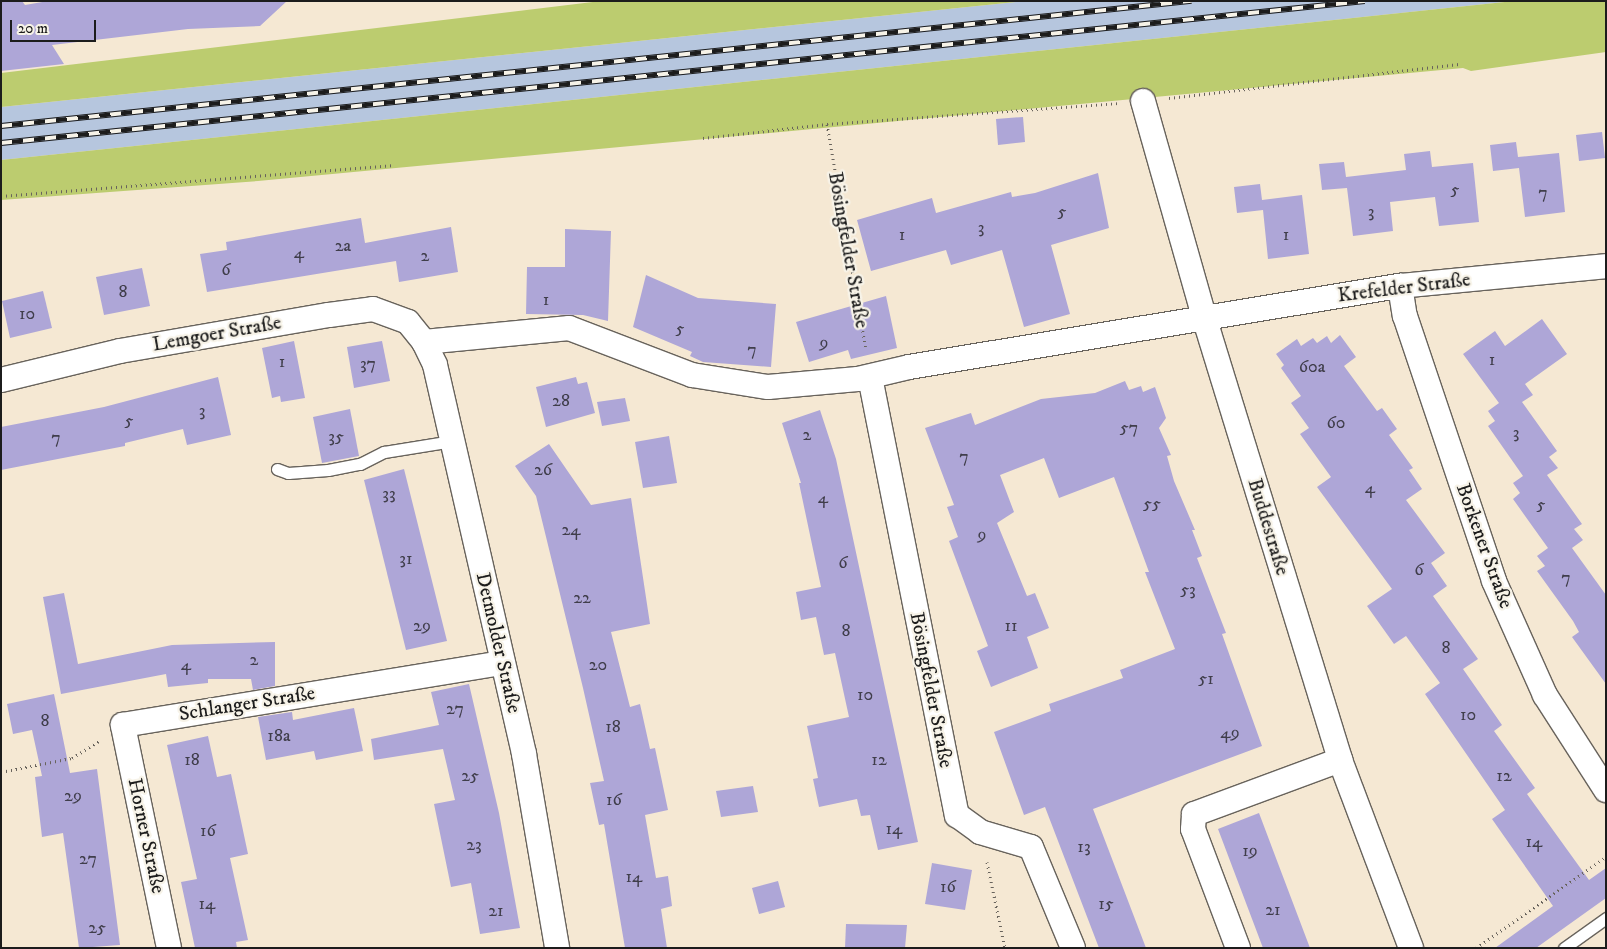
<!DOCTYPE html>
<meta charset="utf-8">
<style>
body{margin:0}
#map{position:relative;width:1607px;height:949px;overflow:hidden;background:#f5e8d3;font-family:"IM FELL DW Pica",serif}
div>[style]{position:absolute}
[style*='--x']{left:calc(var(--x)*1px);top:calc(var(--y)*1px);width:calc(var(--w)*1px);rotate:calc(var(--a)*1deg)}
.industrial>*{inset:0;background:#b6c6de}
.green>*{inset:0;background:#bccc6f}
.building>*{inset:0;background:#aea6d7}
.path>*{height:3px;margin-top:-1.5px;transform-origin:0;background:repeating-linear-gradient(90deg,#68635c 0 1px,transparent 0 5px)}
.roads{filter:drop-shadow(1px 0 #68635c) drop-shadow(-1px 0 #68635c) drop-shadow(0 1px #68635c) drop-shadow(0 -1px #68635c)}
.service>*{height:11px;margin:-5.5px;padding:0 5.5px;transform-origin:5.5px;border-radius:5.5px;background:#fff}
.minor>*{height:24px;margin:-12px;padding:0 12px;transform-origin:12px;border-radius:12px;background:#fff}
.rail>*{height:5.5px;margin-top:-2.75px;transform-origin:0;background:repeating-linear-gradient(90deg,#f7f3e8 0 11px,#1c1c1c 0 22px);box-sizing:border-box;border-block:1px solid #1c1c1c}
span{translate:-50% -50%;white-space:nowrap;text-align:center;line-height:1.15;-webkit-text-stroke:4.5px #f7f3e8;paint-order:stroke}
.number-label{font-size:18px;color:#403e4b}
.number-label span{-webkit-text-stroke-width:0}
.street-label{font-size:20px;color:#1c1c1c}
.frame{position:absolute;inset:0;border:2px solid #1c1c1c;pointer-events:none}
.scale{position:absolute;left:10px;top:20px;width:86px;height:22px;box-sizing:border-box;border:2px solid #1c1c1c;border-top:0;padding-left:6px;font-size:15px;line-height:18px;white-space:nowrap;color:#1c1c1c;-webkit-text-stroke:4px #f7f3e8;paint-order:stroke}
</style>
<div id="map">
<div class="industrial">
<div style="clip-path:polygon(1025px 1px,1514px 1px,1px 160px,1px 107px)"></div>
</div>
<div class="green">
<div style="clip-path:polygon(601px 1px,1025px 1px,1px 107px,1px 73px)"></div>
<div style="clip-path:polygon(1514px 1px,1606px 1px,1606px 52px,1471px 71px,1463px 68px,258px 181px,1px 200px,1px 160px)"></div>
</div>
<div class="building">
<div style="clip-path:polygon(1px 1px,22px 1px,25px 5px,48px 1px,287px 1px,260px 26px,188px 29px,52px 45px,64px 64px,1px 71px)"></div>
<div style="clip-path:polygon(1023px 117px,1025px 142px,998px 145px,996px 119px)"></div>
<div style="clip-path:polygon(1602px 132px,1605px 158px,1579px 161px,1576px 135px)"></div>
<div style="clip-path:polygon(1516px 142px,1518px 157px,1559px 153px,1565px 212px,1525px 217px,1519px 168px,1493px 171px,1490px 145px)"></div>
<div style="clip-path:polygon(1430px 151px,1432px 167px,1473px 163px,1479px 222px,1439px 226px,1435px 197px,1390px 202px,1393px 231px,1353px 236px,1347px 188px,1322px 190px,1319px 164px,1344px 162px,1346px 177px,1406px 170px,1404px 154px)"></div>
<div style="clip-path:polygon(1098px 173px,1109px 228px,1051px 245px,1070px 314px,1024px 327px,1002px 250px,951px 265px,946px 250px,871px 271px,857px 220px,932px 198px,936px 213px,1011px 192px,1012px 197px,1035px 193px)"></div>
<div style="clip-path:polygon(1260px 184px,1262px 200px,1302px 195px,1309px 254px,1268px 259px,1263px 210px,1237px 213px,1234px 187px)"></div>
<div style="clip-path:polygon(361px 218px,365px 243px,451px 227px,458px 272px,399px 282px,396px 261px,207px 292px,200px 254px,227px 250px,226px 242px)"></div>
<div style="clip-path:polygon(565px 229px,611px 231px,608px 321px,583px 315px,526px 314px,527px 267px,565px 267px)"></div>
<div style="clip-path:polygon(142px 268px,150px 306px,104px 315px,96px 277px)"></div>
<div style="clip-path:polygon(646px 275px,698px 298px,776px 304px,771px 367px,703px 362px,690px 356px,692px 352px,633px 327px)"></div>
<div style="clip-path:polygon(43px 291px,52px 328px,10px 338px,2px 301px)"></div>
<div style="clip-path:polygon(886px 296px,897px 348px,851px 359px,848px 350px,809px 362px,796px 322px)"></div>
<div style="clip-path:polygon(1542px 319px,1567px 354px,1525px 384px,1533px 395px,1522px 402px,1557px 451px,1549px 457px,1558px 468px,1547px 475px,1582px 524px,1574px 529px,1583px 540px,1572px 548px,1606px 595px,1606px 684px,1572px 637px,1579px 632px,1573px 621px,1537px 571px,1545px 566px,1537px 556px,1548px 548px,1513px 499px,1520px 493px,1513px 483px,1523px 476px,1488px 426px,1495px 421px,1488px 411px,1499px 403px,1463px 354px,1495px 331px,1505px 346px)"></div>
<div style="clip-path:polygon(1340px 335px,1356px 357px,1344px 366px,1377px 411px,1382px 408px,1397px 429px,1389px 435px,1413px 468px,1409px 470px,1422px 489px,1406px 500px,1445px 553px,1431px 563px,1447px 586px,1433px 596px,1478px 659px,1463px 669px,1502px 725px,1494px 731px,1535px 788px,1527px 794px,1589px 880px,1606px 868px,1606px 898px,1536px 948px,1495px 948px,1553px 906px,1492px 819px,1505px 810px,1425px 694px,1440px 683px,1406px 636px,1394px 644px,1367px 606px,1392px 589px,1317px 487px,1331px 477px,1300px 434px,1309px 428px,1291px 403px,1301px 396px,1281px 368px,1284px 365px,1276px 354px,1297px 339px,1301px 346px,1313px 338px,1317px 343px,1327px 336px,1331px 343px)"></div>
<div style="clip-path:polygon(294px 341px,305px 398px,281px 402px,280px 396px,272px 398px,262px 348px)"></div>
<div style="clip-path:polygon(382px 341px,390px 381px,354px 388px,347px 347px)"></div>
<div style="clip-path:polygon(218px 377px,231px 435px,187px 445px,183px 429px,125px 443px,125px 446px,1px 470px,1px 427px,104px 407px)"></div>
<div style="clip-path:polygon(576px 377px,578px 384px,587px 382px,595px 413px,546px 427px,536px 387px)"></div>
<div style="clip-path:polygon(1125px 381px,1129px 390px,1141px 386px,1143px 392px,1155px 387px,1166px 418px,1159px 428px,1171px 455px,1167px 456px,1174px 481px,1195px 530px,1192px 530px,1202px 556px,1197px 558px,1226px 633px,1222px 634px,1262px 746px,1093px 809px,1146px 948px,1099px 948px,1045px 807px,1024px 815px,994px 732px,1051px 711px,1049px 704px,1123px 678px,1120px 670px,1175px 649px,1145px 572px,1149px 572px,1114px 477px,1059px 498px,1044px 458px,1000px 475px,1014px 512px,997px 523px,1027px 596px,1035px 593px,1049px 628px,1027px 637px,1038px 668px,991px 687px,977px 651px,988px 646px,949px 541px,958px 537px,947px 507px,954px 505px,925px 428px,971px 413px,975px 425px,1041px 399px,1095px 393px)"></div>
<div style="clip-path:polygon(625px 398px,630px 421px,602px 426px,597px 402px)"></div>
<div style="clip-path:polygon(350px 409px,359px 456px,322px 463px,313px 417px)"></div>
<div style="clip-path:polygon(820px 410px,836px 459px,918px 842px,878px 850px,870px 815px,861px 816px,857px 799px,819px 807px,813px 779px,818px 778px,807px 726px,849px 717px,835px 653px,824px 655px,816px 617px,801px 620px,796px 592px,821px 587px,799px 483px,801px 483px,782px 423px)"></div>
<div style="clip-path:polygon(669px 436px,677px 483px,643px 488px,635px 442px)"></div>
<div style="clip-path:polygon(549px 444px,591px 505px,631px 498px,650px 624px,611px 632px,630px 707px,640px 704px,650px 749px,655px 748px,668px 810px,645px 815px,656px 878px,668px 876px,672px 906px,661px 909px,667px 948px,625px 948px,604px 824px,599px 825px,590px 783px,604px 781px,583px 688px,536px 496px,515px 466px)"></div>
<div style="clip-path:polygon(404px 469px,447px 641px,406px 650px,364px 480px)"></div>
<div style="clip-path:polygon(64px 593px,78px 664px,172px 645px,275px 642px,275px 686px,253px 690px,251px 679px,208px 679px,208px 683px,168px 687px,166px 674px,61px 694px,43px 597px)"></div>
<div style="clip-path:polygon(469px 684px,499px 813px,520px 928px,480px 934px,471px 883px,451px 887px,434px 804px,455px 800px,443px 749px,374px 760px,371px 739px,439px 725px,431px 692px)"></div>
<div style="clip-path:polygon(54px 694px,70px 773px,97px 769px,120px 945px,79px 948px,63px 833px,42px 837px,35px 777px,42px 776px,32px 730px,13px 734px,7px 704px)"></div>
<div style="clip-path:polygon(354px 708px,363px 751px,316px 760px,314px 751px,266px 760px,258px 717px,292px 712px,293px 720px)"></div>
<div style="clip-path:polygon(208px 736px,217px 777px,231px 774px,248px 854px,230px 858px,248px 940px,236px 942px,237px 948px,195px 948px,181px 882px,197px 879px,167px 745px)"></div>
<div style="clip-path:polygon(753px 786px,758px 812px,721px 817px,716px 791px)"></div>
<div style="clip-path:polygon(1259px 813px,1282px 874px,1310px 948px,1263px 948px,1218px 829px)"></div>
<div style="clip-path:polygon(932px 863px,972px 870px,965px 910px,925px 904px)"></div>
<div style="clip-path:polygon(778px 881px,785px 907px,759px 914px,752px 888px)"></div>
<div style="clip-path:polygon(846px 924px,907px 925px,905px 948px,845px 948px)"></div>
</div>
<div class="path">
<div style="--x:1169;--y:98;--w:292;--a:-6.7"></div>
<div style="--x:827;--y:124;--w:229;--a:80.2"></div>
<div style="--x:703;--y:138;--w:125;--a:-6.4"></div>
<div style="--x:827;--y:124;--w:292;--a:-4.1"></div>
<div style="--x:1;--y:196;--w:392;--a:-4.5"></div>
<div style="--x:1;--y:772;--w:72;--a:-11.2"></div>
<div style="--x:72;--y:758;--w:32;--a:-32"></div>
<div style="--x:987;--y:862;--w:88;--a:78.2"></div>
<div style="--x:1476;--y:948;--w:159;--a:-35"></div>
</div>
<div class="roads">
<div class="service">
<div style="--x:277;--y:469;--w:12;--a:20"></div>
<div style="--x:288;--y:473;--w:40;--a:-4.3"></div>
<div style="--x:328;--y:470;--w:33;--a:-11"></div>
<div style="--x:360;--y:464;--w:27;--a:-27"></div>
<div style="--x:384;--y:452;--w:69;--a:-9.2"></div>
<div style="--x:1564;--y:948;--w:52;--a:-35.5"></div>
</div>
<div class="minor">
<div style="--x:1143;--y:101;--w:224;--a:74.2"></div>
<div style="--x:1204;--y:317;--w:463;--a:72.9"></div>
<div style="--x:1340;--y:760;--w:201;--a:69.3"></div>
<div style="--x:1400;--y:286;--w:30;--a:81"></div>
<div style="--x:1405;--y:316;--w:280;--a:71.4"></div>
<div style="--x:1494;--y:581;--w:125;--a:65.9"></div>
<div style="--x:1545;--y:695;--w:113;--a:57.3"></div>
<div style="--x:424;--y:342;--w:146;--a:-5.5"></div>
<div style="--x:569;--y:328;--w:132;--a:20.9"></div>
<div style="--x:692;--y:375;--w:77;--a:9"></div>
<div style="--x:768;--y:387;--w:90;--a:-5.1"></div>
<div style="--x:858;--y:379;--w:52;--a:-13.2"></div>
<div style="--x:909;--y:367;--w:498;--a:-9.4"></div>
<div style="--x:1400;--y:286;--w:207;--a:-5.5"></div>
<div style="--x:870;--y:377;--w:447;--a:78.8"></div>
<div style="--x:957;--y:815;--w:29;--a:36"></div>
<div style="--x:980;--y:832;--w:53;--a:16.4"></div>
<div style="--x:1031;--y:847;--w:109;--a:67.4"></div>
<div style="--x:1;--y:380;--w:122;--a:-13.7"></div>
<div style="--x:120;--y:351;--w:212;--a:-9.8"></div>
<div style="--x:329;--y:315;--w:44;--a:-7.8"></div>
<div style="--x:373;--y:309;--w:37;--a:20"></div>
<div style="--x:408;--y:322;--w:26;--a:51"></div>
<div style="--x:424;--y:342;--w:25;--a:64"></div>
<div style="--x:435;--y:365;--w:399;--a:77.1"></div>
<div style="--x:524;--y:754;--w:197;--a:80.3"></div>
<div style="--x:169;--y:948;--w:228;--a:-101.7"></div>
<div style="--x:123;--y:725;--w:384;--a:-9.3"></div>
<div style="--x:1238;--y:948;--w:127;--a:-110.7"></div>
<div style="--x:1193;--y:829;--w:15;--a:-86"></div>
<div style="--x:1194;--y:814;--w:156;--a:-20.3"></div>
</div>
</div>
<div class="rail">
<div style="--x:1;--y:126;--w:1197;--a:-6"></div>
<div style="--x:1;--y:143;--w:1371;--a:-5.94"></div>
</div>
<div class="number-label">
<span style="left:1455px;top:190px">5</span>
<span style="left:1543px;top:193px">7</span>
<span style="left:1062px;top:212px">5</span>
<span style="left:1371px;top:212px">3</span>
<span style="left:981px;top:228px">3</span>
<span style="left:902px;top:235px">1</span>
<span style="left:1286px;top:235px">1</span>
<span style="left:343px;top:246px">2a</span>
<span style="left:299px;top:253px">4</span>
<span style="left:425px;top:256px">2</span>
<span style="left:226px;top:270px">6</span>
<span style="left:123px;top:292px">8</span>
<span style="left:546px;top:300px">1</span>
<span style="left:27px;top:314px">10</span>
<span style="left:680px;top:329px">5</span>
<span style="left:824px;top:343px">9</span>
<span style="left:752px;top:350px">7</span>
<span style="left:1492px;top:360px">1</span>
<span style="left:282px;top:362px">1</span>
<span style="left:368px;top:364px">37</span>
<span style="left:1312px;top:367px">60a</span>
<span style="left:561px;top:401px">28</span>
<span style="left:202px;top:411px">3</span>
<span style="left:129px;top:421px">5</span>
<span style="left:1336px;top:423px">60</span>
<span style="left:1129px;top:428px">57</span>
<span style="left:1516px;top:433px">3</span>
<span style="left:807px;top:435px">2</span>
<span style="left:336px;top:437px">35</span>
<span style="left:56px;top:438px">7</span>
<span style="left:964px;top:457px">7</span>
<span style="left:543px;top:470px">26</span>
<span style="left:1370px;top:488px">4</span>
<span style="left:389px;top:494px">33</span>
<span style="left:823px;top:498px">4</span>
<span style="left:1152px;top:504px">55</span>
<span style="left:1541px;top:505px">5</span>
<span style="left:571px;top:530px">24</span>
<span style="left:982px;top:535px">9</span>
<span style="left:406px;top:559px">31</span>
<span style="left:843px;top:563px">6</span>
<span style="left:1419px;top:570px">6</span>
<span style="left:1566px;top:578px">7</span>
<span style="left:1188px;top:590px">53</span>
<span style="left:582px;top:598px">22</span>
<span style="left:422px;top:626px">29</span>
<span style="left:1011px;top:626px">11</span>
<span style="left:846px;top:631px">8</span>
<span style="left:1446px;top:648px">8</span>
<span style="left:254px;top:660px">2</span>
<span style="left:186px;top:665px">4</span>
<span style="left:598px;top:665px">20</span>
<span style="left:1206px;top:679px">51</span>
<span style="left:865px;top:695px">10</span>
<span style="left:455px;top:709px">27</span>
<span style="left:1468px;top:715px">10</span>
<span style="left:45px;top:721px">8</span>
<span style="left:613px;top:727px">18</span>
<span style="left:1230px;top:733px">49</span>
<span style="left:279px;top:736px">18a</span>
<span style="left:192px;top:760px">18</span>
<span style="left:879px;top:760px">12</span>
<span style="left:470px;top:776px">25</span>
<span style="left:1504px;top:776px">12</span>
<span style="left:73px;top:796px">29</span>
<span style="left:614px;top:800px">16</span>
<span style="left:894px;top:829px">14</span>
<span style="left:208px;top:831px">16</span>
<span style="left:1534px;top:842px">14</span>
<span style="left:474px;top:845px">23</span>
<span style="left:1084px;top:847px">13</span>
<span style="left:1250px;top:851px">19</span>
<span style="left:88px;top:859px">27</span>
<span style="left:634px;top:877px">14</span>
<span style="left:948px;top:887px">16</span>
<span style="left:207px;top:904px">14</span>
<span style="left:1106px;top:904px">15</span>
<span style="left:1273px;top:910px">21</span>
<span style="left:496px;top:911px">21</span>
<span style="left:97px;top:928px">25</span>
</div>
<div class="street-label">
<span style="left:848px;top:250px;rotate:80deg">Bösingfelder Straße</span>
<span style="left:1404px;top:288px;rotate:-7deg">Krefelder Straße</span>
<span style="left:217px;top:334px;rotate:-10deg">Lemgoer Straße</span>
<span style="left:1268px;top:527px;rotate:73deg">Buddestraße</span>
<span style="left:1484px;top:546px;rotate:70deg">Borkener Straße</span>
<span style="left:498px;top:643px;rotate:77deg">Detmolder Straße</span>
<span style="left:931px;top:690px;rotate:79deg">Bösingfelder Straße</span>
<span style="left:247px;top:704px;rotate:-9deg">Schlanger Straße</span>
<span style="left:146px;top:836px;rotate:78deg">Horner Straße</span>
</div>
<div class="frame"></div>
<div class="scale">20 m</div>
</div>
